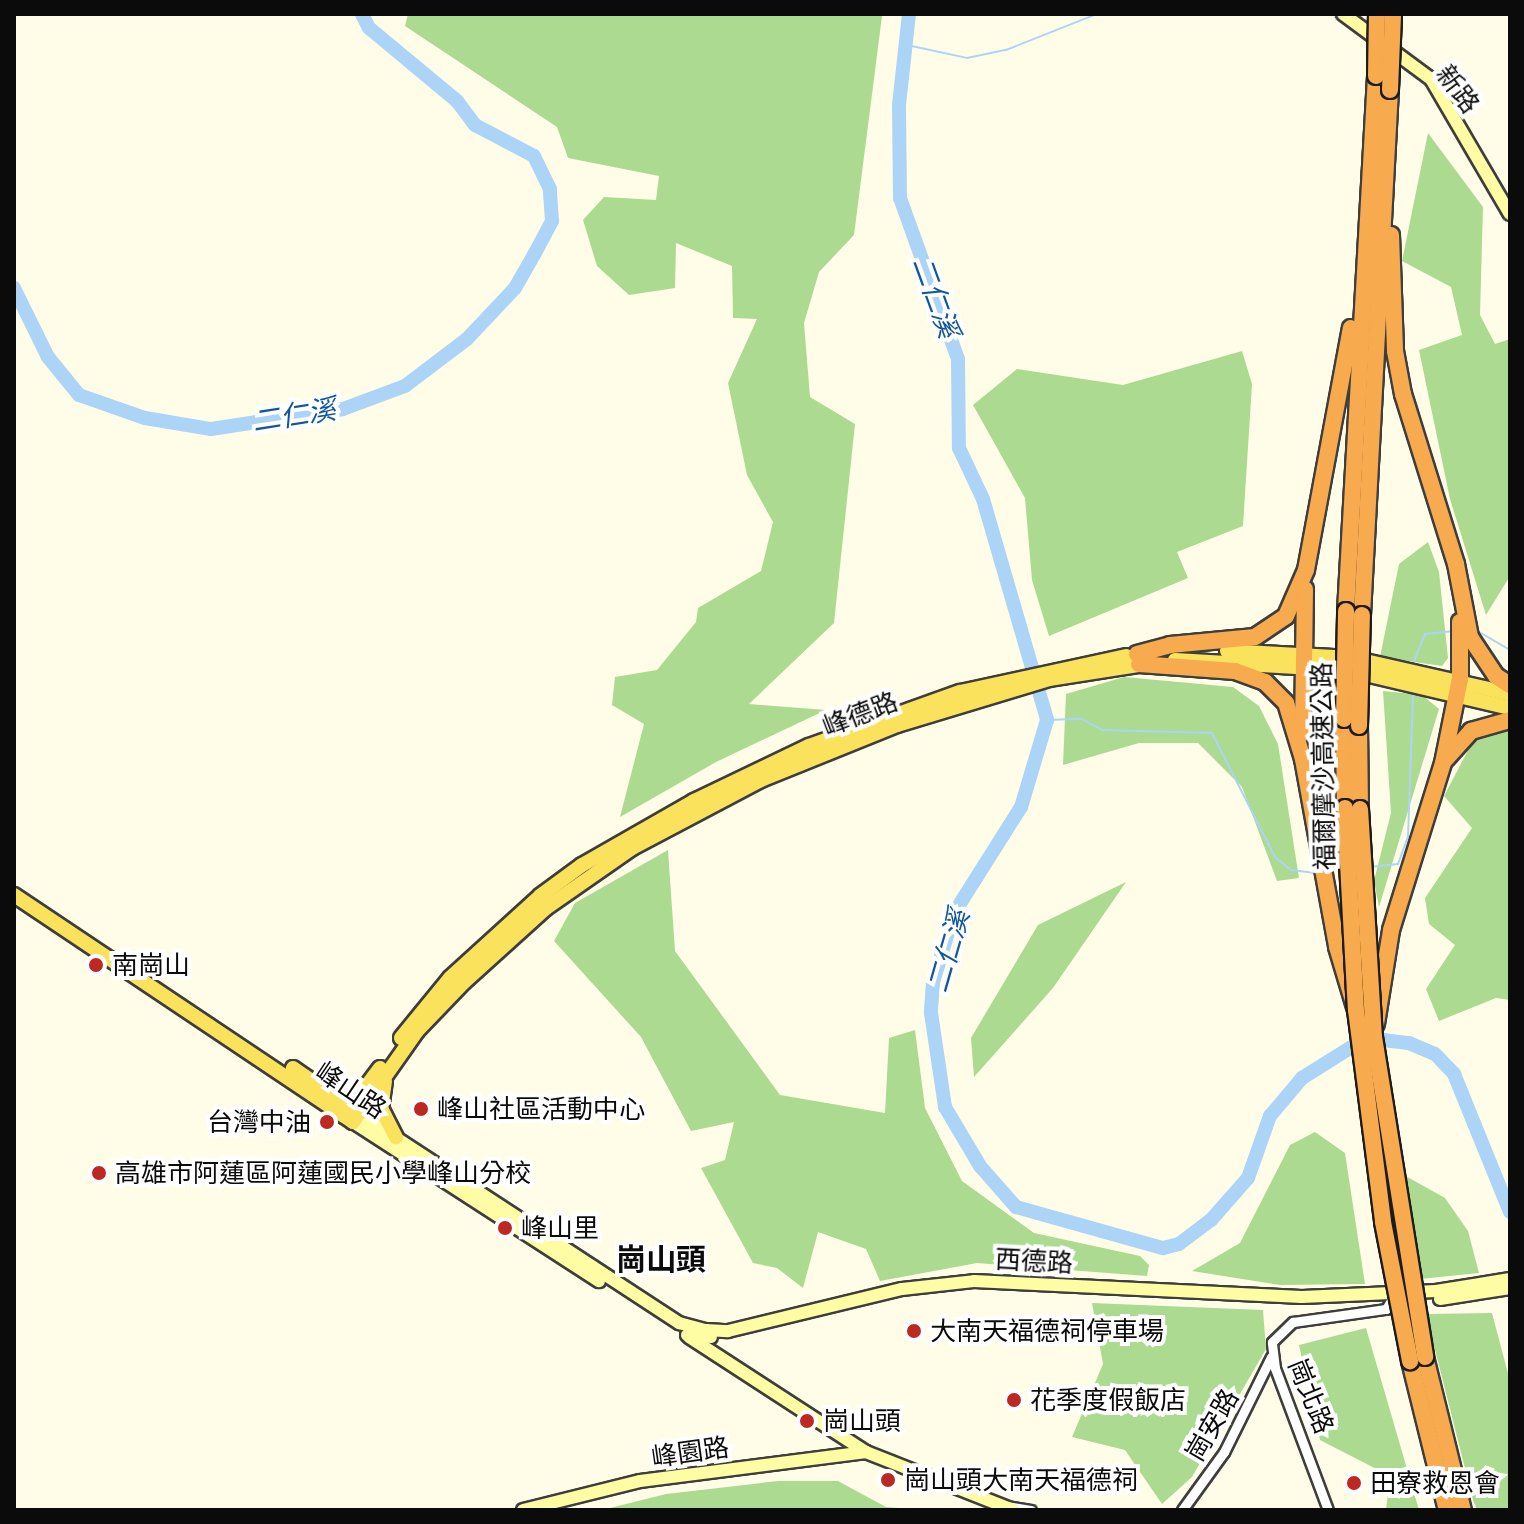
<!DOCTYPE html>
<meta charset="utf-8">
<style>
body{margin:0}
#map{position:relative;width:1524px;height:1524px;overflow:hidden;background:#fffde8;font-family:"PT Serif","Noto Sans TC",serif}
div>[style]{position:absolute}
[style*='--x']{left:calc(var(--x)*1px);top:calc(var(--y)*1px);width:calc(var(--w)*1px);rotate:calc(var(--a)*1deg)}
.forest>*{inset:0;background:#acda91}
.stream>*{height:2px;margin:-1px;padding:0 1px;transform-origin:1px;border-radius:1px;background:#acd4f7}
.river>*{height:14px;margin:-7px;padding:0 7px;transform-origin:7px;border-radius:7px;background:#acd4f7}
.roads{filter:drop-shadow(2px 0 #3e3e3e) drop-shadow(-2px 0 #3e3e3e) drop-shadow(0 2px #3e3e3e) drop-shadow(0 -2px #3e3e3e)}
.street>*{height:9px;margin:-4.5px;padding:0 4.5px;transform-origin:4.5px;border-radius:4.5px;background:#fff}
.secondary>*{height:12px;margin:-6px;padding:0 6px;transform-origin:6px;border-radius:6px;background:#fffda3}
.primary>*{height:14px;margin:-7px;padding:0 7px;transform-origin:7px;border-radius:7px;background:#fbe25c}
.highway>*{height:16px;margin:-8px;padding:0 8px;transform-origin:8px;border-radius:8px;background:#f7aa4e}
.bridges{filter:drop-shadow(2px 0 #1c1c1c) drop-shadow(-2px 0 #1c1c1c) drop-shadow(0 2px #1c1c1c) drop-shadow(0 -2px #1c1c1c)}
.highway-bridge>*{height:16px;margin:-8px;padding:0 8px;transform-origin:8px;border-radius:8px;background:#f7aa4e}
.dots>*{width:22px;height:22px;translate:-50% -50%;box-sizing:border-box;border:4px solid #fff;border-radius:50%}
span{translate:-50% -50%;white-space:nowrap;text-align:center;line-height:1.15;-webkit-text-stroke:8px #fff;paint-order:stroke}
.street-label{font-size:26px;color:#0b0b0b}
.poi-label{font-size:26px;color:#0b0b0b}
.left{translate:0 -50%;text-align:left}
.right{translate:-100% -50%;text-align:right}
.water-label{font-size:28px;color:#13559d;font-style:italic}
.quarter-label{font-size:30px;color:#0b0b0b;font-weight:700}
.frame{position:absolute;inset:0;border:16px solid #0b0b0b;pointer-events:none}
</style>
<div id="map">
<div class="forest">
<div style="clip-path:polygon(408px 14px,882px 16px,854px 235px,819px 272px,804px 323px,810px 397px,855px 424px,834px 623px,749px 704px,826px 710px,716px 762px,620px 817px,644px 724px,612px 705px,615px 677px,657px 670px,696px 622px,698px 608px,761px 571px,773px 522px,747px 475px,728px 383px,757px 319px,733px 318px,732px 266px,676px 243px,675px 288px,629px 295px,597px 266px,583px 220px,604px 197px,656px 200px,659px 176px,568px 158px,557px 127px,405px 26px)"></div>
<div style="clip-path:polygon(1428px 133px,1483px 207px,1480px 315px,1495px 344px,1510px 339px,1510px 576px,1486px 615px,1450px 499px,1419px 350px,1462px 335px,1451px 287px,1402px 261px)"></div>
<div style="clip-path:polygon(1242px 351px,1252px 384px,1243px 526px,1177px 552px,1188px 578px,1049px 636px,1032px 580px,1025px 498px,973px 405px,1017px 369px,1123px 385px)"></div>
<div style="clip-path:polygon(1428px 542px,1439px 572px,1448px 658px,1442px 666px,1380px 657px,1399px 564px)"></div>
<div style="clip-path:polygon(1124px 677px,1233px 687px,1259px 706px,1278px 744px,1299px 878px,1277px 881px,1242px 787px,1198px 743px,1139px 743px,1063px 765px,1066px 694px)"></div>
<div style="clip-path:polygon(1383px 691px,1422px 695px,1439px 709px,1379px 907px,1374px 881px,1391px 813px)"></div>
<div style="clip-path:polygon(1506px 729px,1510px 730px,1510px 1000px,1496px 998px,1439px 1021px,1426px 989px,1455px 945px,1429px 924px,1425px 898px,1472px 828px,1444px 796px,1474px 739px)"></div>
<div style="clip-path:polygon(668px 850px,675px 951px,780px 1095px,885px 1113px,889px 1038px,915px 1030px,925px 1108px,962px 1181px,1034px 1233px,1140px 1256px,1149px 1265px,1147px 1276px,977px 1263px,880px 1281px,866px 1249px,818px 1232px,803px 1288px,777px 1268px,753px 1263px,701px 1168px,725px 1160px,734px 1122px,691px 1131px,641px 1037px,554px 941px,575px 903px)"></div>
<div style="clip-path:polygon(1126px 882px,1053px 988px,974px 1077px,971px 1038px,1038px 925px)"></div>
<div style="clip-path:polygon(1315px 1132px,1345px 1153px,1365px 1284px,1280px 1285px,1192px 1271px,1240px 1243px,1290px 1145px)"></div>
<div style="clip-path:polygon(1402px 1174px,1445px 1198px,1468px 1231px,1479px 1273px,1420px 1279px)"></div>
<div style="clip-path:polygon(1092px 1303px,1263px 1310px,1266px 1349px,1192px 1477px,1162px 1504px,1125px 1450px,1072px 1437px,1103px 1364px)"></div>
<div style="clip-path:polygon(1492px 1313px,1510px 1381px,1510px 1510px,1477px 1510px,1473px 1500px,1426px 1314px)"></div>
<div style="clip-path:polygon(1366px 1328px,1419px 1510px,1386px 1510px,1390px 1476px,1320px 1440px,1299px 1345px)"></div>
<div style="clip-path:polygon(778px 1481px,838px 1481px,886px 1507px,924px 1510px,602px 1510px,666px 1494px)"></div>
</div>
<div class="stream">
<div style="--x:907;--y:45;--w:61;--a:12.2"></div>
<div style="--x:967;--y:58;--w:40;--a:-12"></div>
<div style="--x:1006;--y:50;--w:98;--a:-21.6"></div>
<div style="--x:1474;--y:629;--w:42;--a:30.3"></div>
<div style="--x:1412;--y:666;--w:35;--a:-68"></div>
<div style="--x:1425;--y:634;--w:27;--a:-6"></div>
<div style="--x:1047;--y:720;--w:35;--a:-2"></div>
<div style="--x:1082;--y:719;--w:23;--a:29"></div>
<div style="--x:1102;--y:730;--w:110;--a:1.6"></div>
<div style="--x:1212;--y:733;--w:139;--a:63.1"></div>
<div style="--x:1275;--y:857;--w:21;--a:39"></div>
<div style="--x:1291;--y:870;--w:25;--a:7"></div>
<div style="--x:1370;--y:867;--w:28;--a:-6"></div>
<div style="--x:1398;--y:864;--w:29;--a:-70"></div>
<div style="--x:1408;--y:837;--w:145;--a:-88"></div>
</div>
<div class="river">
<div style="--x:909;--y:14;--w:92;--a:96.3"></div>
<div style="--x:899;--y:105;--w:93;--a:89.4"></div>
<div style="--x:900;--y:198;--w:171;--a:70.2"></div>
<div style="--x:958;--y:359;--w:89;--a:89.4"></div>
<div style="--x:959;--y:448;--w:56;--a:64.8"></div>
<div style="--x:983;--y:499;--w:230;--a:73.8"></div>
<div style="--x:1047;--y:720;--w:91;--a:106.6"></div>
<div style="--x:1021;--y:807;--w:125;--a:122.3"></div>
<div style="--x:954;--y:913;--w:72;--a:106.9"></div>
<div style="--x:933;--y:982;--w:31;--a:94"></div>
<div style="--x:931;--y:1013;--w:95;--a:81.5"></div>
<div style="--x:945;--y:1107;--w:69;--a:59.3"></div>
<div style="--x:980;--y:1166;--w:55;--a:48.7"></div>
<div style="--x:1016;--y:1207;--w:153;--a:15.6"></div>
<div style="--x:1163;--y:1248;--w:16;--a:-14"></div>
<div style="--x:1179;--y:1244;--w:40;--a:-37"></div>
<div style="--x:1211;--y:1220;--w:56;--a:-48.6"></div>
<div style="--x:1248;--y:1178;--w:66;--a:-70.5"></div>
<div style="--x:1270;--y:1116;--w:50;--a:-49.9"></div>
<div style="--x:1302;--y:1078;--w:57;--a:-32"></div>
<div style="--x:1350;--y:1048;--w:34;--a:-14"></div>
<div style="--x:1383;--y:1040;--w:26;--a:7"></div>
<div style="--x:1409;--y:1043;--w:28;--a:23"></div>
<div style="--x:1435;--y:1054;--w:28;--a:46"></div>
<div style="--x:1454;--y:1074;--w:149;--a:67.9"></div>
<div style="--x:14;--y:288;--w:77;--a:63.8"></div>
<div style="--x:48;--y:357;--w:49;--a:50.8"></div>
<div style="--x:79;--y:395;--w:70;--a:19.2"></div>
<div style="--x:145;--y:418;--w:67;--a:9.5"></div>
<div style="--x:211;--y:429;--w:134;--a:-8.6"></div>
<div style="--x:343;--y:409;--w:66;--a:-20.4"></div>
<div style="--x:405;--y:386;--w:78;--a:-37.2"></div>
<div style="--x:467;--y:339;--w:70;--a:-46.7"></div>
<div style="--x:515;--y:288;--w:40;--a:-60.3"></div>
<div style="--x:535;--y:253;--w:36;--a:-62"></div>
<div style="--x:552;--y:221;--w:32;--a:-94"></div>
<div style="--x:550;--y:189;--w:37;--a:-116"></div>
<div style="--x:534;--y:156;--w:67;--a:-152.3"></div>
<div style="--x:475;--y:125;--w:30;--a:-127"></div>
<div style="--x:457;--y:101;--w:114;--a:-140.3"></div>
<div style="--x:369;--y:28;--w:16;--a:-117"></div>
</div>
<div class="roads">
<div class="street">
<div style="--x:1006;--y:1506;--w:25;--a:9"></div>
<div style="--x:1182;--y:1510;--w:72;--a:-54.1"></div>
<div style="--x:1224;--y:1452;--w:106;--a:-63.7"></div>
<div style="--x:1328;--y:1510;--w:152;--a:-110.5"></div>
<div style="--x:1275;--y:1368;--w:26;--a:-97"></div>
<div style="--x:1272;--y:1342;--w:29;--a:-44"></div>
<div style="--x:1293;--y:1322;--w:94;--a:-8"></div>
<div style="--x:1386;--y:1309;--w:16;--a:-60"></div>
</div>
<div class="secondary">
<div style="--x:1343;--y:14;--w:109;--a:36.5"></div>
<div style="--x:1431;--y:79;--w:156;--a:59.7"></div>
<div style="--x:358;--y:1113;--w:384;--a:33.2"></div>
<div style="--x:679;--y:1323;--w:28;--a:15"></div>
<div style="--x:706;--y:1330;--w:22;--a:3"></div>
<div style="--x:728;--y:1331;--w:179;--a:-13.6"></div>
<div style="--x:902;--y:1289;--w:72;--a:-6.3"></div>
<div style="--x:974;--y:1281;--w:328;--a:2.8"></div>
<div style="--x:1302;--y:1297;--w:134;--a:-2.6"></div>
<div style="--x:1436;--y:1291;--w:75;--a:-9.2"></div>
<div style="--x:353;--y:1122;--w:293;--a:32.9"></div>
<div style="--x:1440;--y:1299;--w:71;--a:-8.9"></div>
<div style="--x:687;--y:1335;--w:24;--a:5"></div>
<div style="--x:689;--y:1337;--w:211;--a:33"></div>
<div style="--x:866;--y:1452;--w:158;--a:21.5"></div>
<div style="--x:523;--y:1510;--w:121;--a:-13.9"></div>
<div style="--x:640;--y:1481;--w:228;--a:-7.3"></div>
</div>
<div class="primary">
<div style="--x:1227;--y:651;--w:125;--a:3.2"></div>
<div style="--x:1352;--y:658;--w:162;--a:12.8"></div>
<div style="--x:1175;--y:660;--w:173;--a:3.3"></div>
<div style="--x:1348;--y:670;--w:166;--a:13.2"></div>
<div style="--x:14;--y:895;--w:408;--a:33.8"></div>
<div style="--x:353;--y:1122;--w:111;--a:-54.9"></div>
<div style="--x:417;--y:1031;--w:68;--a:-46.2"></div>
<div style="--x:464;--y:982;--w:110;--a:-42.1"></div>
<div style="--x:546;--y:908;--w:105;--a:-34.9"></div>
<div style="--x:632;--y:848;--w:146;--a:-27.8"></div>
<div style="--x:761;--y:780;--w:147;--a:-22"></div>
<div style="--x:897;--y:725;--w:159;--a:-16.8"></div>
<div style="--x:1049;--y:679;--w:103;--a:-8.9"></div>
<div style="--x:401;--y:1038;--w:77;--a:-50.8"></div>
<div style="--x:450;--y:978;--w:122;--a:-42.3"></div>
<div style="--x:540;--y:896;--w:52;--a:-36.4"></div>
<div style="--x:582;--y:865;--w:129;--a:-29.7"></div>
<div style="--x:694;--y:801;--w:127;--a:-25.6"></div>
<div style="--x:809;--y:746;--w:160;--a:-19.7"></div>
<div style="--x:960;--y:692;--w:170;--a:-12.2"></div>
<div style="--x:293;--y:1068;--w:75;--a:34.7"></div>
<div style="--x:385;--y:1081;--w:27;--a:98"></div>
<div style="--x:381;--y:1108;--w:33;--a:63"></div>
<div style="--x:344;--y:1116;--w:60;--a:-53.1"></div>
</div>
<div class="highway">
<div style="--x:1391;--y:235;--w:116;--a:88"></div>
<div style="--x:1395;--y:351;--w:44;--a:79.5"></div>
<div style="--x:1403;--y:394;--w:178;--a:72.7"></div>
<div style="--x:1456;--y:564;--w:74;--a:79.1"></div>
<div style="--x:1470;--y:637;--w:47;--a:56.3"></div>
<div style="--x:1496;--y:676;--w:17;--a:33"></div>
<div style="--x:1346;--y:611;--w:536;--a:-86.79"></div>
<div style="--x:1362;--y:615;--w:526;--a:-86.95"></div>
<div style="--x:1137;--y:654;--w:34;--a:-15"></div>
<div style="--x:1170;--y:645;--w:85;--a:-5.4"></div>
<div style="--x:1255;--y:637;--w:37;--a:-34"></div>
<div style="--x:1286;--y:616;--w:50;--a:-66.5"></div>
<div style="--x:1306;--y:570;--w:246;--a:-79.5"></div>
<div style="--x:1139;--y:664;--w:96;--a:4.2"></div>
<div style="--x:1235;--y:671;--w:32;--a:20"></div>
<div style="--x:1265;--y:682;--w:30;--a:45"></div>
<div style="--x:1286;--y:703;--w:59;--a:73.1"></div>
<div style="--x:1303;--y:759;--w:191;--a:79.7"></div>
<div style="--x:1337;--y:947;--w:63;--a:73.3"></div>
<div style="--x:1344;--y:719;--w:89;--a:89.4"></div>
<div style="--x:1359;--y:726;--w:83;--a:89.3"></div>
<div style="--x:1303;--y:733;--w:144;--a:-89.2"></div>
<div style="--x:1446;--y:759;--w:38;--a:-48"></div>
<div style="--x:1471;--y:731;--w:41;--a:-15.8"></div>
<div style="--x:1376;--y:1024;--w:95;--a:-80.9"></div>
<div style="--x:1391;--y:930;--w:175;--a:-72.7"></div>
<div style="--x:1443;--y:763;--w:86;--a:-78.6"></div>
<div style="--x:1460;--y:679;--w:57;--a:-90"></div>
<div style="--x:1425;--y:1357;--w:158;--a:76.1"></div>
<div style="--x:1410;--y:1361;--w:154;--a:76.1"></div>
</div>
</div>
<div class="bridges">
<div class="highway-bridge">
<div style="--x:1376;--y:76;--w:62;--a:-89.1"></div>
<div style="--x:1390;--y:90;--w:76;--a:-87.7"></div>
<div style="--x:1344;--y:719;--w:108;--a:-88.9"></div>
<div style="--x:1359;--y:726;--w:111;--a:-88.5"></div>
<div style="--x:1345;--y:808;--w:202;--a:86.9"></div>
<div style="--x:1356;--y:1010;--w:214;--a:82.7"></div>
<div style="--x:1383;--y:1222;--w:142;--a:79"></div>
<div style="--x:1360;--y:809;--w:228;--a:86.5"></div>
<div style="--x:1374;--y:1037;--w:324;--a:80.9"></div>
</div>
</div>
<div class="dots">
<div style="left:96px;top:965px;background:#bc2822"></div>
<div style="left:421px;top:1109px;background:#bc2822"></div>
<div style="left:327px;top:1122px;background:#bc2822"></div>
<div style="left:99px;top:1173px;background:#bc2822"></div>
<div style="left:505px;top:1228px;background:#bc2822"></div>
<div style="left:914px;top:1331px;background:#bc2822"></div>
<div style="left:1014px;top:1400px;background:#bc2822"></div>
<div style="left:807px;top:1421px;background:#bc2822"></div>
<div style="left:888px;top:1480px;background:#bc2822"></div>
<div style="left:1354px;top:1483px;background:#bc2822"></div>
</div>
<div class="street-label">
<span style="left:1458px;top:89px;rotate:53deg">新路</span>
<span style="left:860px;top:714px;rotate:-21deg">峰德路</span>
<span style="left:1323px;top:766px;rotate:-91deg">福爾摩沙高速公路</span>
<span style="left:351px;top:1090px;rotate:34deg">峰山路</span>
<span style="left:1034px;top:1261px;rotate:3deg">西德路</span>
<span style="left:1311px;top:1396px;rotate:68deg">崗北路</span>
<span style="left:1212px;top:1425px;rotate:-60deg">崗安路</span>
<span style="left:690px;top:1452px;rotate:-8deg">峰園路</span>
</div>
<div class="poi-label">
<span class="left" style="left:112px;top:965px">南崗山</span>
<span class="left" style="left:437px;top:1109px">峰山社區活動中心</span>
<span class="right" style="left:311px;top:1122px">台灣中油</span>
<span class="left" style="left:115px;top:1173px">高雄市阿蓮區阿蓮國民小學峰山分校</span>
<span class="left" style="left:521px;top:1228px">峰山里</span>
<span class="left" style="left:930px;top:1331px">大南天福德祠停車場</span>
<span class="left" style="left:1030px;top:1400px">花季度假飯店</span>
<span class="left" style="left:823px;top:1421px">崗山頭</span>
<span class="left" style="left:904px;top:1480px">崗山頭大南天福德祠</span>
<span class="left" style="left:1370px;top:1483px">田寮救恩會</span>
</div>
<div class="water-label">
<span style="left:936px;top:297px;rotate:70deg">二仁溪</span>
<span style="left:294px;top:415px;rotate:-9deg">二仁溪</span>
<span style="left:948px;top:951px;rotate:-74deg">二仁溪</span>
</div>
<div class="quarter-label">
<span style="left:661px;top:1259px">崗山頭</span>
</div>
<div class="frame"></div>
</div>
